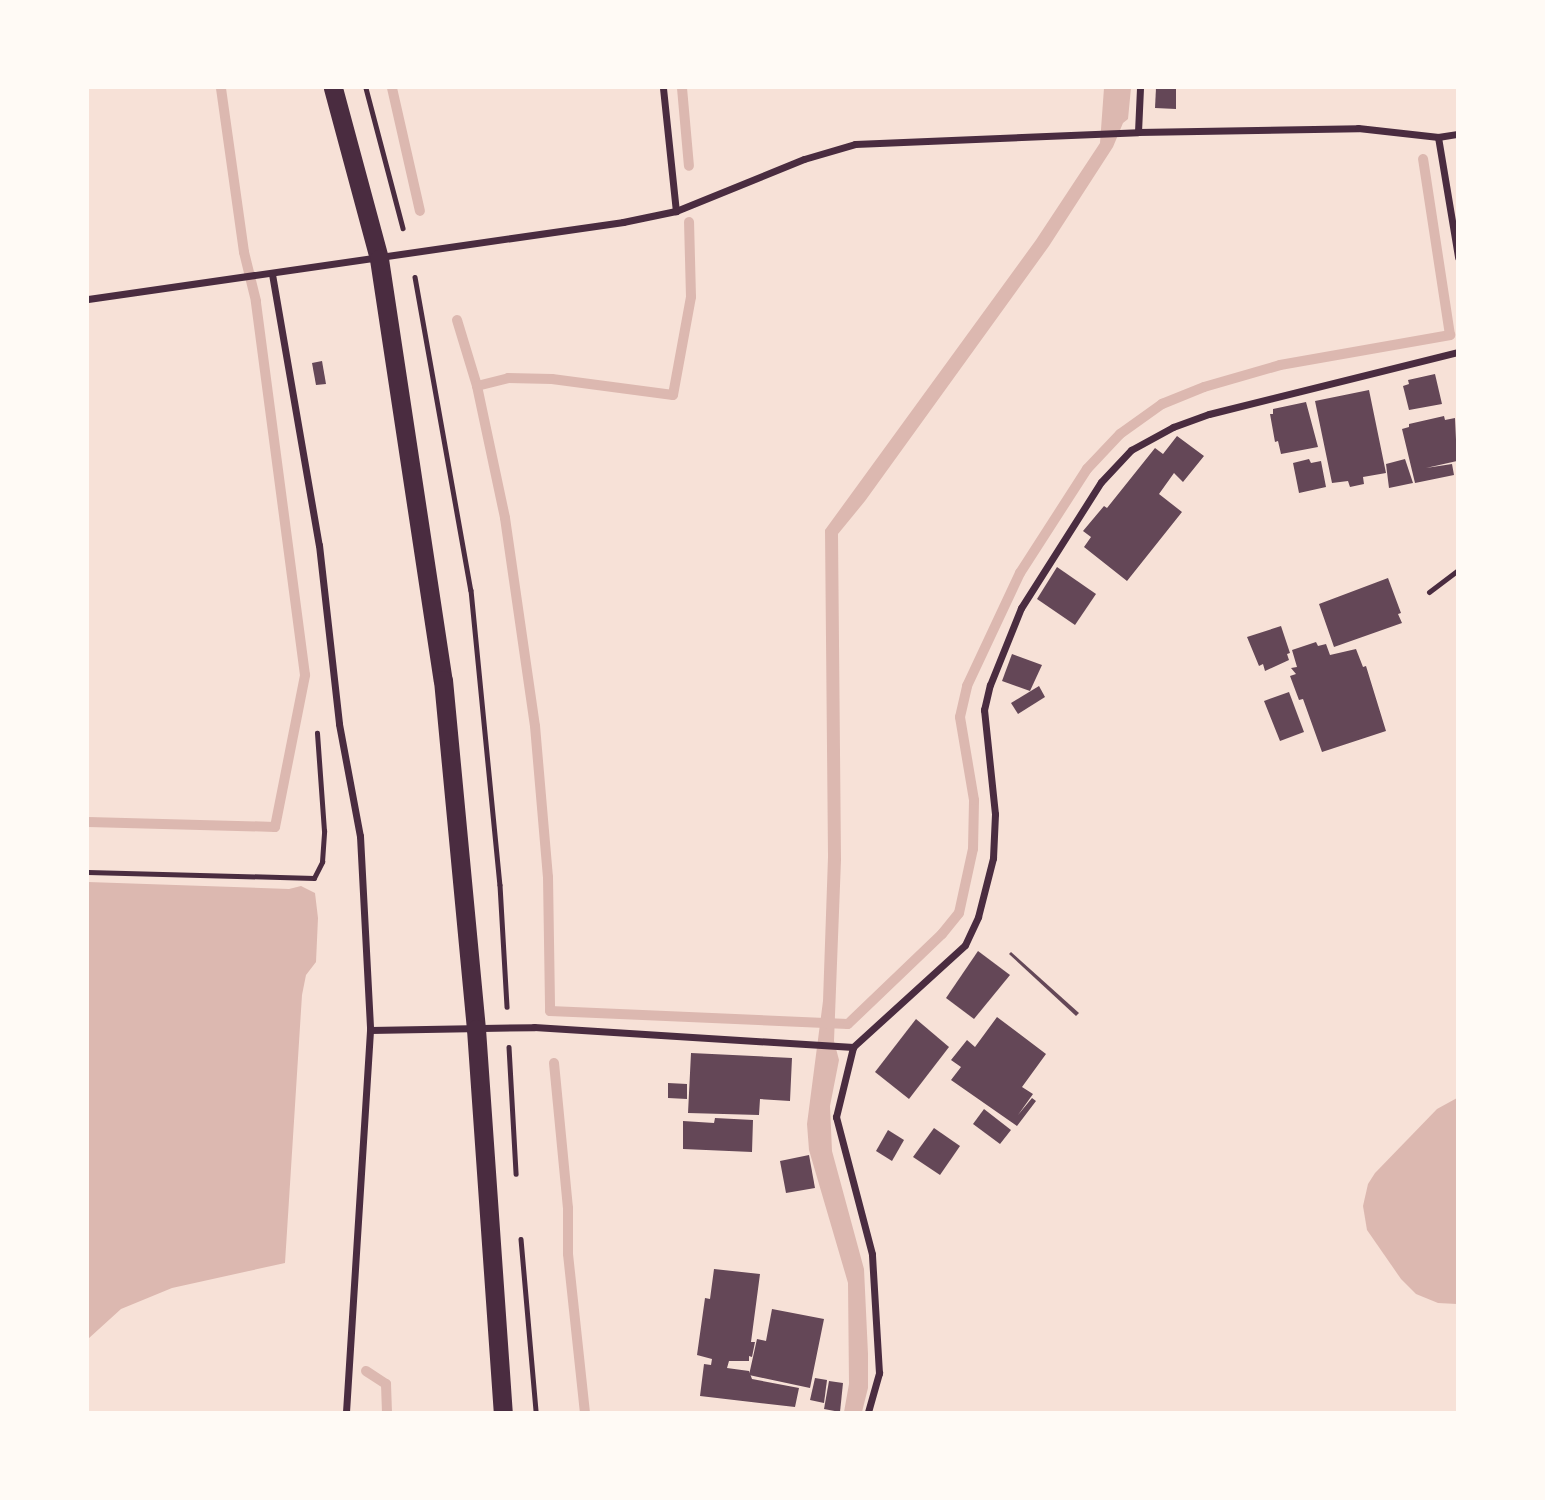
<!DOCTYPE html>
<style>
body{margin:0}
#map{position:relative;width:1545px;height:1500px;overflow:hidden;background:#f7e1d7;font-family:"Sofia Sans Condensed",sans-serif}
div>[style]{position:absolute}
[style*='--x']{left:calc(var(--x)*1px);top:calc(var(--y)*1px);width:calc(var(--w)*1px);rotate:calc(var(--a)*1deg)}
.water>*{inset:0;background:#dcb8b0}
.stream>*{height:10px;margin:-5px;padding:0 5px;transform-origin:5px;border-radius:5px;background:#dcb8b0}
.building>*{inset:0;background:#644757}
.path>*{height:4.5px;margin:-2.25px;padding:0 2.25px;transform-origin:2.25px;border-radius:2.25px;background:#4a2c40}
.service>*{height:5px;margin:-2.5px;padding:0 2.5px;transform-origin:2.5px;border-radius:2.5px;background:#4a2c40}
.minor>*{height:7px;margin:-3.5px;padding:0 3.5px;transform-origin:3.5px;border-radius:3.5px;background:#4a2c40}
.trunk>*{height:19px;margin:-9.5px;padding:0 9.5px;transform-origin:9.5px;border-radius:9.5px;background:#4a2c40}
span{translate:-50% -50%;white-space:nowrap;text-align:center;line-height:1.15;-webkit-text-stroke:5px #fffaf5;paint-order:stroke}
.frame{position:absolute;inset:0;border:89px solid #fffaf5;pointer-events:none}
</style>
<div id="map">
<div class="water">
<div style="clip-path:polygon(1104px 88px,1131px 88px,1128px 119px,1123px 123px,1113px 147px,1049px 246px,865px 501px,838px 534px,841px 860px,834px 1041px,839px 1060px,830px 1106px,832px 1151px,864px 1269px,868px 1354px,868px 1388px,862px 1412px,844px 1412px,849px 1384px,848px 1283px,809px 1150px,807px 1124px,823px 1001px,828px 857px,825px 530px,1036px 240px,1100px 143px)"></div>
<div style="clip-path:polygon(88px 882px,289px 889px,301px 886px,315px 893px,318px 918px,316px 962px,306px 975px,302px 995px,285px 1263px,172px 1288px,121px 1309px,88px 1339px)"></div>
<div style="clip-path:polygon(1457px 1098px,1457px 1304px,1438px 1303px,1416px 1294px,1401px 1279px,1367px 1230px,1363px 1206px,1368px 1184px,1375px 1173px,1437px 1109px)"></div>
</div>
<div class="stream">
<div style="--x:392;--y:88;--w:126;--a:77.2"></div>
<div style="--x:682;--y:88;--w:78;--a:84.9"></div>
<div style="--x:457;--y:320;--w:69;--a:73.1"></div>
<div style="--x:477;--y:386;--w:135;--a:78"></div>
<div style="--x:505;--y:518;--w:210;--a:81.8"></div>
<div style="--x:535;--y:726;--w:152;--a:85.1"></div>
<div style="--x:548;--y:877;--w:134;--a:89.1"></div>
<div style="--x:550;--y:1011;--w:298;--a:2.5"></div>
<div style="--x:848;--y:1024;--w:130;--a:-43.8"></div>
<div style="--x:942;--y:934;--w:27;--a:-51"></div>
<div style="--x:959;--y:913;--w:66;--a:-77.7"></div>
<div style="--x:973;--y:849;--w:49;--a:-88.8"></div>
<div style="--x:974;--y:800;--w:84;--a:-99.6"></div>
<div style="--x:960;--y:717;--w:32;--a:-77"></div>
<div style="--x:967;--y:686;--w:125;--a:-64.9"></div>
<div style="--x:1020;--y:573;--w:124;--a:-57.2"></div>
<div style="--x:1087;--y:469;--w:48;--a:-46.7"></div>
<div style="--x:1120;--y:434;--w:52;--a:-35.5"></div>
<div style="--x:1162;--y:404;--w:45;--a:-22"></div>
<div style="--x:1204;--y:387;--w:79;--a:-16.1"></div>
<div style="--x:1280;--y:365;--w:173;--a:-10"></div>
<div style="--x:1450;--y:335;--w:178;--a:-98.7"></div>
<div style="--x:477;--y:386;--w:32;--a:-14"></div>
<div style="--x:508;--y:378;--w:44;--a:1.3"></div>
<div style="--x:552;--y:379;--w:122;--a:7.5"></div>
<div style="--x:673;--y:395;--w:100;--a:-79.6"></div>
<div style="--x:691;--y:297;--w:75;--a:-91.5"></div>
<div style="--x:88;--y:822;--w:187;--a:1.5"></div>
<div style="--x:275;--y:827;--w:155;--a:-78.8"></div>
<div style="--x:305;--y:675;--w:377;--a:-97.5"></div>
<div style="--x:256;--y:301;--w:50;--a:-103.8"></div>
<div style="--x:244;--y:252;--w:166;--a:-98"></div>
<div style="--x:554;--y:1063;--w:146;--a:84.5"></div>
<div style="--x:568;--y:1208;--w:46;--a:90"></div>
<div style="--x:568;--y:1254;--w:159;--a:83.9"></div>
<div style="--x:366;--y:1371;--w:24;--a:33"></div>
<div style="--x:386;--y:1384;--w:28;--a:88"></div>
</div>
<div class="building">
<div style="clip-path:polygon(1156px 88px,1176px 88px,1176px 109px,1155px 108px)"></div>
<div style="clip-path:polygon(322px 361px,326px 384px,316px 385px,312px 363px)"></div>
<div style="clip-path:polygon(1435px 374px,1442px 404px,1409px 410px,1403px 386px,1409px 384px,1408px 380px)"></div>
<div style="clip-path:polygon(1369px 390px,1386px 473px,1363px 477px,1364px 484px,1350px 487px,1348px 481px,1332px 483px,1315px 401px)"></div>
<div style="clip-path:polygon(1306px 402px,1318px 447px,1281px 454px,1278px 441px,1275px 442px,1270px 414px,1273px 414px,1273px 409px)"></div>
<div style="clip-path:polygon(1444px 416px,1445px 420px,1455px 418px,1457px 461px,1426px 468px,1452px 464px,1454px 475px,1415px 483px,1402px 429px,1409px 427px,1409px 424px)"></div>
<div style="clip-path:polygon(1177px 436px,1204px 456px,1183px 482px,1174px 473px,1159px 494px,1182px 512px,1127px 581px,1084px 547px,1091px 537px,1083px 531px,1104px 506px,1107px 508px,1155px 448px,1163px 454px)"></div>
<div style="clip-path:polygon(1309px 459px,1311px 463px,1321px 461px,1326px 487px,1299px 493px,1293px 463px)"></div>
<div style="clip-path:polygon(1405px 459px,1413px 483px,1389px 488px,1386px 464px)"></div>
<div style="clip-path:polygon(1057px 567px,1096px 594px,1075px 625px,1037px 599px)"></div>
<div style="clip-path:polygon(1388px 578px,1401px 613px,1398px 614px,1402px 623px,1334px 647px,1319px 604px)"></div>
<div style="clip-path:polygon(1281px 626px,1290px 653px,1287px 654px,1289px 660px,1265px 671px,1263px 664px,1259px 666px,1247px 637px)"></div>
<div style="clip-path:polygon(1316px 642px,1318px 646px,1326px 644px,1330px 655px,1356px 649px,1363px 667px,1366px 666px,1386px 731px,1322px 752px,1303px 699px,1299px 700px,1290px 676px,1296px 674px,1291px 668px,1297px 667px,1292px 650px)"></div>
<div style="clip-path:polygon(1012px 654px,1042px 665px,1030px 691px,1002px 681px)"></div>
<div style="clip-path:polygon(1039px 686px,1045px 697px,1018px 714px,1011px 703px)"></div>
<div style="clip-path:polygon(1289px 692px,1304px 732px,1280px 741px,1264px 701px)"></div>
<div style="clip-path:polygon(978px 951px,1010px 975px,974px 1019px,946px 998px)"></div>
<div style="clip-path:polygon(1011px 952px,1079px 1013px,1076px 1016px,1009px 954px)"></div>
<div style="clip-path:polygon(997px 1017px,1046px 1054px,1022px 1087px,1033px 1094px,1018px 1115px,1032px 1098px,1036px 1101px,1017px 1126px,951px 1080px,961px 1067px,951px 1060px,967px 1040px,975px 1047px)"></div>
<div style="clip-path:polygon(916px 1019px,949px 1047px,909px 1099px,875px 1072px)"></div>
<div style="clip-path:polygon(691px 1053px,792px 1058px,790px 1101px,760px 1099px,759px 1115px,688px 1113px)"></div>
<div style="clip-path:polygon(668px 1083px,687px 1084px,687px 1099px,668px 1098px)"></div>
<div style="clip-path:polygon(984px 1109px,1011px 1130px,1000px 1144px,973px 1124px)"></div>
<div style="clip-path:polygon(715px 1118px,753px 1120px,752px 1152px,683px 1149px,683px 1121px,714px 1123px)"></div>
<div style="clip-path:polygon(934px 1128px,960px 1146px,940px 1175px,913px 1157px)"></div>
<div style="clip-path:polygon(888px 1130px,904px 1140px,892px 1161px,876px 1151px)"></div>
<div style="clip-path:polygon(809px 1155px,815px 1188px,786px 1193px,780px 1161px)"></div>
<div style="clip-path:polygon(714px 1269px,760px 1274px,751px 1342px,755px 1342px,752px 1357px,749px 1356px,749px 1361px,729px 1361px,727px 1368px,749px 1371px,752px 1379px,799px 1388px,795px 1407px,700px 1396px,704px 1364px,711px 1365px,712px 1359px,697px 1355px,705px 1298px,710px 1299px)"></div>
<div style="clip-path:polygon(772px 1309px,824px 1319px,810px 1388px,749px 1375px,757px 1339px,766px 1341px)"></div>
<div style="clip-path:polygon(815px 1378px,827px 1380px,824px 1403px,810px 1400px)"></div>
<div style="clip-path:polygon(829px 1381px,843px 1383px,840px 1412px,824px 1409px)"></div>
</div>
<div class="path">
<div style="--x:366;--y:88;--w:145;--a:75.2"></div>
<div style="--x:415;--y:277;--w:318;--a:79.9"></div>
<div style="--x:471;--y:590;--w:296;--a:84.4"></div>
<div style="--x:500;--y:885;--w:122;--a:86.7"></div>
<div style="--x:88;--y:872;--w:226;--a:1.5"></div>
<div style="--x:314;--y:878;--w:18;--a:-63"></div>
<div style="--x:322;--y:862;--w:31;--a:-86"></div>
<div style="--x:324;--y:831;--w:98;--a:-94.1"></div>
<div style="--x:509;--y:1047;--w:127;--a:86.8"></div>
<div style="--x:521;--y:1239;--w:174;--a:85"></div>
</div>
<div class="service">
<div style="--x:1429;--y:592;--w:36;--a:-37"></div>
</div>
<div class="minor">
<div style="--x:663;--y:88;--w:124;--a:84"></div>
<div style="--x:1138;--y:132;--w:44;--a:-87.4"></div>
<div style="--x:1438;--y:137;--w:122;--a:80.5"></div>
<div style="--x:272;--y:274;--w:275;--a:80.2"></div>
<div style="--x:319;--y:545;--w:180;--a:83.6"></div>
<div style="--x:339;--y:724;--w:114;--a:79.4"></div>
<div style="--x:360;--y:836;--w:194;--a:87"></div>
<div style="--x:88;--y:299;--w:541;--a:-8.19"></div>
<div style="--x:623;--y:222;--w:54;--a:-11.7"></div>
<div style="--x:676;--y:211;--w:138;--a:-22.1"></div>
<div style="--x:804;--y:159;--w:53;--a:-16.4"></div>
<div style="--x:855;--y:144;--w:283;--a:-2.4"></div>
<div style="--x:1138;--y:132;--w:220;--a:-1"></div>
<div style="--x:1358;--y:128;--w:81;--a:6.4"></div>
<div style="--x:1438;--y:137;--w:20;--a:-9"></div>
<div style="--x:346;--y:1412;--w:383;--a:-86.4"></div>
<div style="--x:370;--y:1030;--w:164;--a:-1"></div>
<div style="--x:534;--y:1027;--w:320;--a:3.6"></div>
<div style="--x:868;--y:1412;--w:41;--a:-74.2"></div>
<div style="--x:879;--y:1373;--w:119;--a:-93.4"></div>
<div style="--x:872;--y:1254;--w:142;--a:-104.7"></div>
<div style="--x:836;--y:1117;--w:72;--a:-76.3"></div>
<div style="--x:853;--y:1047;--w:151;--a:-42.3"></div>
<div style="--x:965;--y:945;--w:31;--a:-65"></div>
<div style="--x:978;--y:917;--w:61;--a:-75.7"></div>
<div style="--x:993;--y:858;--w:44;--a:-87.4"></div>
<div style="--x:995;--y:814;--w:105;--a:-96"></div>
<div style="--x:984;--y:710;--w:26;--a:-77"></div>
<div style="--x:990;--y:685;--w:83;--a:-68.1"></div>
<div style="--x:1021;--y:608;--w:149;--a:-57.6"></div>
<div style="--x:1101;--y:482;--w:44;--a:-46.8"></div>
<div style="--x:1131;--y:450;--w:48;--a:-28.7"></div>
<div style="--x:1173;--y:427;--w:38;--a:-20"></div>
<div style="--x:1209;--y:414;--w:257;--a:-14"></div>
</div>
<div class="trunk">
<div style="--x:333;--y:88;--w:177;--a:74.9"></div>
<div style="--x:379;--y:259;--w:426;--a:81.4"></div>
<div style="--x:443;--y:680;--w:351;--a:84.6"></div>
<div style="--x:476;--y:1029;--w:384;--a:86"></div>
</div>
<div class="frame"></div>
</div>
